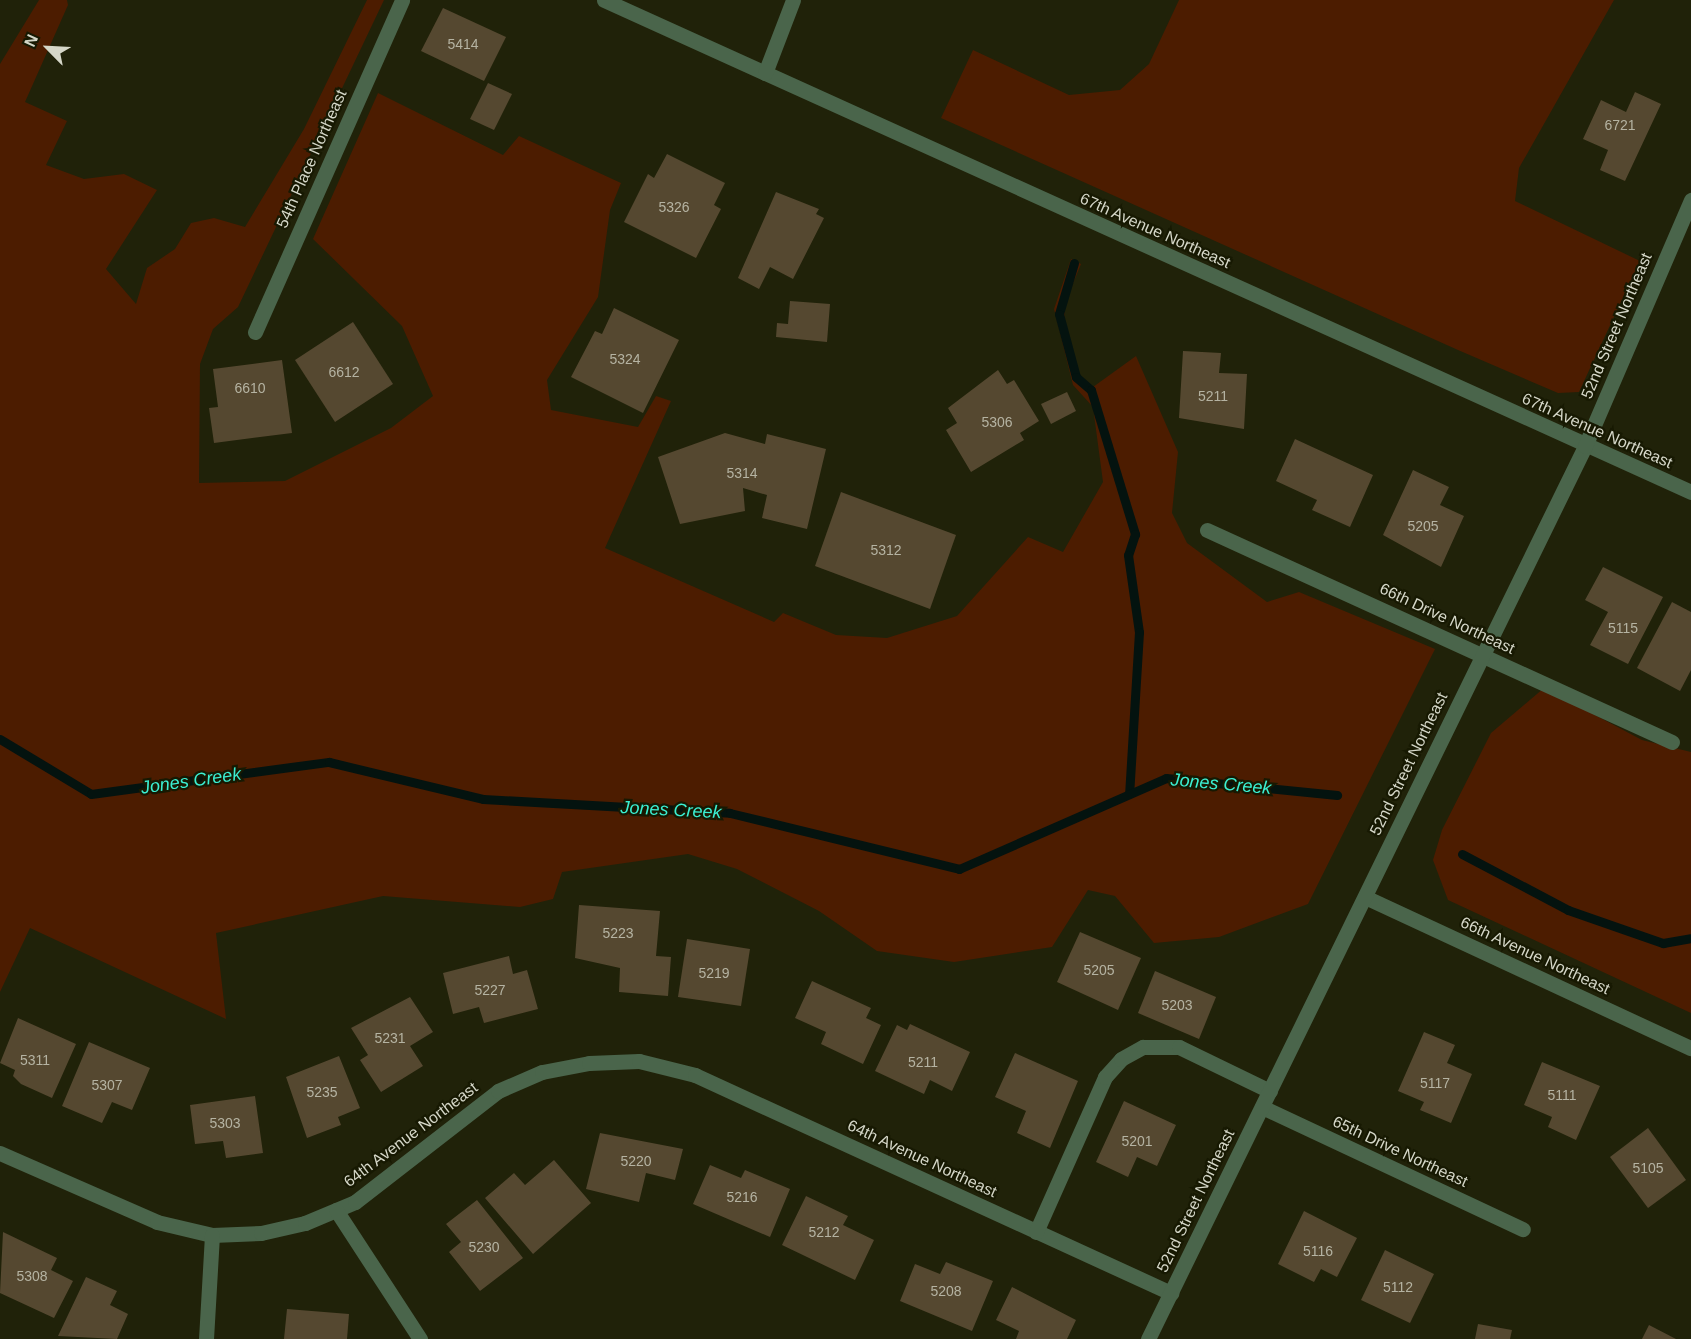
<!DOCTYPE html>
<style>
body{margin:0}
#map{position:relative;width:1691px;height:1339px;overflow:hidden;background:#202209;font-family:Helvetica,sans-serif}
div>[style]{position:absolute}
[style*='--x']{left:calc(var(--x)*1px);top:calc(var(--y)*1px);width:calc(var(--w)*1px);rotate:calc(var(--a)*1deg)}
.green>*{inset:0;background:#4c1c00}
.stream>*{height:9px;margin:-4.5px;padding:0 4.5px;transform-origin:4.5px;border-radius:4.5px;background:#04130f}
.building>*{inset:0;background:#554830}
.minor>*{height:15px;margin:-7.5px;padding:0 7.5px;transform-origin:7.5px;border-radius:7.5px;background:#4a654b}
span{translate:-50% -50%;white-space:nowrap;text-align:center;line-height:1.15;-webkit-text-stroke:4.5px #171902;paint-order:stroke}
.number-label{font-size:14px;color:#b5b3a2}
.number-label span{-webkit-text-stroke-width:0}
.street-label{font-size:16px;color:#d5d7c8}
.water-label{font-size:18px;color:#3befd2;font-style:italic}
.north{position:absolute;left:18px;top:18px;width:60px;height:60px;-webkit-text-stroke:4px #171902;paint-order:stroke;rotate:294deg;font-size:16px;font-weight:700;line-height:24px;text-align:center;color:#d5d7c8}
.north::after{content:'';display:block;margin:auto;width:21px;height:27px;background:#d5d7c8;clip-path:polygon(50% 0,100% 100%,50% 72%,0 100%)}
</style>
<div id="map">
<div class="green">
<div style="clip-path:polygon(39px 0,67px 0,68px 5px,25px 102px,67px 121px,46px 165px,84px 179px,124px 174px,157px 190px,106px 269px,136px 304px,147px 268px,175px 249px,191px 223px,214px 218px,245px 227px,304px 129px,367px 0,384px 0,238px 307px,213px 329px,200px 364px,199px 483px,285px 481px,391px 428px,433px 396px,402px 326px,313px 239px,378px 93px,503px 155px,519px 136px,621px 183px,610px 210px,598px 297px,547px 380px,551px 410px,638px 427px,656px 396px,671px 401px,605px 548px,774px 622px,783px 613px,836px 635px,887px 638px,957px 616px,1028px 537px,1063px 552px,1103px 482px,1093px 407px,1073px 385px,1054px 309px,1071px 259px,1081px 264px,1065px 303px,1064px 325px,1077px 373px,1093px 387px,1136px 356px,1178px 452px,1172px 513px,1187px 543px,1267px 602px,1299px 592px,1435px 649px,1308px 904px,1219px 937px,1154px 943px,1115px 896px,1088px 890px,1052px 947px,954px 962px,877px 951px,819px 911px,737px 869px,688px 854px,562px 872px,553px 899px,520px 907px,383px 896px,216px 933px,226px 1019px,30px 928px,0 992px,0 64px)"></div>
<div style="clip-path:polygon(1179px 0,1614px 0,1519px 168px,1515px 201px,1640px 261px,1579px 392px,1558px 393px,1458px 350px,941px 118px,973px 50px,1069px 95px,1120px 90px,1149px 64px)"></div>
<div style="clip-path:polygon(1544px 688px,1642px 740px,1691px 752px,1691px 1013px,1448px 900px,1433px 860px,1442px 830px,1491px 733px)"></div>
</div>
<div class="stream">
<div style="--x:1074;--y:263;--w:53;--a:106.4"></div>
<div style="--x:1059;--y:314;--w:65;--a:74.9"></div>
<div style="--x:1076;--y:377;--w:20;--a:41"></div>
<div style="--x:1091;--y:390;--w:151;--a:73"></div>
<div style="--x:1135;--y:534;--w:22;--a:108"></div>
<div style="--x:1128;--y:555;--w:78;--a:81.9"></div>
<div style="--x:1139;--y:632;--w:162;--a:93.5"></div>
<div style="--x:0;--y:739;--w:106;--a:31.1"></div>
<div style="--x:91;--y:794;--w:240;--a:-7.7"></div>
<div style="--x:329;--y:762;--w:158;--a:13.5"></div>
<div style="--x:483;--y:799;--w:247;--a:3.2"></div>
<div style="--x:730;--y:813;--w:236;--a:13.7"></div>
<div style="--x:959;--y:869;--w:226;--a:-23.7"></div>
<div style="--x:1166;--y:778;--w:172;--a:5.7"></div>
<div style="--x:1462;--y:854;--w:120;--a:27.8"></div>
<div style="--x:1568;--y:910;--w:101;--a:19.2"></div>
<div style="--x:1663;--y:943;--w:28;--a:-10"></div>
</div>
<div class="building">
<div style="clip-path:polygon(443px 8px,506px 37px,484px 81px,421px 51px)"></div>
<div style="clip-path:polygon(488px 83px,512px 94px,494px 130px,470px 119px)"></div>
<div style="clip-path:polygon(1635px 92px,1661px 104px,1625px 181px,1600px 170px,1608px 150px,1583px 139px,1601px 100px,1626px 112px)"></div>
<div style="clip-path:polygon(667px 154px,725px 183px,714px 205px,721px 209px,696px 258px,624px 222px,648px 174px,654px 178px)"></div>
<div style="clip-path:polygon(776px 192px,819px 209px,816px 214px,824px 218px,793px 279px,770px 267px,759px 289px,738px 278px)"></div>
<div style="clip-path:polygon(790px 301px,830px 304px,827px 342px,776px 337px,777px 323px,788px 324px)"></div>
<div style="clip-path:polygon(614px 308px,679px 340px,643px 413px,571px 377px,595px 331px,602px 334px)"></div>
<div style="clip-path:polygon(353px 322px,393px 384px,335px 422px,295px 360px)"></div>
<div style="clip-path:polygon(1183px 351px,1221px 353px,1219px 373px,1247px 374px,1244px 429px,1179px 418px)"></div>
<div style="clip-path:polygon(282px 360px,292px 433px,214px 443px,209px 408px,218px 407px,213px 369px)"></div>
<div style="clip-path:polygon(998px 370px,1007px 384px,1014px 380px,1039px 421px,1020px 433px,1024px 440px,971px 472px,946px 430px,957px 423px,948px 408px)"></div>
<div style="clip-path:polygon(1067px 392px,1076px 411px,1051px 424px,1041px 404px)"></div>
<div style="clip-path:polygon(725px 433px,765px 444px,767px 434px,826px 449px,807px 529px,762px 518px,767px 495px,743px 488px,745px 511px,680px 524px,658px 457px)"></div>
<div style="clip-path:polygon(1295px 439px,1373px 475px,1350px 527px,1312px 510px,1317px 500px,1276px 481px)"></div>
<div style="clip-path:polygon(1413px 470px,1449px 487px,1440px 505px,1464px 516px,1441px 567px,1383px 535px)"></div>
<div style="clip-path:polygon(841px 492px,956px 535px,930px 609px,815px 566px)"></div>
<div style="clip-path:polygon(1603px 567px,1663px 597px,1628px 664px,1590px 645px,1608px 612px,1585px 600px)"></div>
<div style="clip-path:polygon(1672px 602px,1691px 612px,1691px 670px,1680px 691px,1637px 668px)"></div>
<div style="clip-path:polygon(579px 905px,660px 911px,656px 956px,671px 957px,668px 996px,619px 992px,620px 968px,575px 958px)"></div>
<div style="clip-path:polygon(1080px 932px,1141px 958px,1118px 1010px,1057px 982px)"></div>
<div style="clip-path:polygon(687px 939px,750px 949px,741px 1006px,678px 997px)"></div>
<div style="clip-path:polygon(509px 956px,513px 974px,527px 970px,538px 1009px,484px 1023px,479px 1007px,453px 1014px,443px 973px)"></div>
<div style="clip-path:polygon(1155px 971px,1216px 997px,1199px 1039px,1138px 1013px)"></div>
<div style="clip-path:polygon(812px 981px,871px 1008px,866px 1018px,881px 1025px,863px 1064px,821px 1044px,826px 1032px,795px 1018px)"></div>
<div style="clip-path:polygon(410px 997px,433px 1032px,410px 1046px,423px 1066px,381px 1092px,360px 1060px,368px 1055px,351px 1028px)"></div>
<div style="clip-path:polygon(18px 1018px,76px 1044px,52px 1098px,21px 1084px,13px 1076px,15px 1070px,0 1063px)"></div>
<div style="clip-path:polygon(910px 1024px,970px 1052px,952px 1091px,930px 1080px,924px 1094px,875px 1071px,897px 1025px,907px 1030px)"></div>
<div style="clip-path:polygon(1424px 1032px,1455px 1045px,1447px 1063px,1472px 1074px,1451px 1123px,1420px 1110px,1424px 1102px,1398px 1091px)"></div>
<div style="clip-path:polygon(89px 1042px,150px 1068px,132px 1110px,112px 1102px,102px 1123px,62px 1106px)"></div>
<div style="clip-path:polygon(1015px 1053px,1078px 1081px,1050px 1148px,1017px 1133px,1026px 1111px,995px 1097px)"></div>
<div style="clip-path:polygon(339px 1056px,360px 1108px,338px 1117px,341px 1125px,307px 1138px,286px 1077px)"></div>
<div style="clip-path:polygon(1542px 1062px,1600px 1086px,1576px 1140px,1548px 1127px,1552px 1117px,1524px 1105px)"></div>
<div style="clip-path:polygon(255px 1096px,263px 1153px,226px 1158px,223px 1141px,195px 1144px,190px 1105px)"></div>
<div style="clip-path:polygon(1124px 1101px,1176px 1125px,1157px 1166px,1137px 1157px,1128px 1177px,1096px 1162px)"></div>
<div style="clip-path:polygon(1648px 1128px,1686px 1180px,1648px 1208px,1610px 1157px)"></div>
<div style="clip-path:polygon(600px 1133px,683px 1149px,675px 1180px,646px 1173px,639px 1202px,586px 1189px)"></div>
<div style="clip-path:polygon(554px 1160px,591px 1203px,533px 1254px,485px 1198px,514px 1173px,525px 1185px)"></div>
<div style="clip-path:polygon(710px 1165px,741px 1178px,745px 1170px,790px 1189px,770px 1237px,693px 1204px)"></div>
<div style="clip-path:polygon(806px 1196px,848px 1216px,843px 1225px,874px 1240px,855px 1280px,782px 1245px)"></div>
<div style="clip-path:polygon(477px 1200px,523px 1258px,480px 1291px,449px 1252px,461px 1242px,446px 1224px)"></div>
<div style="clip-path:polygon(1304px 1211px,1357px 1238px,1337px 1277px,1321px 1269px,1314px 1282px,1278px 1264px)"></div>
<div style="clip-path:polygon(3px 1232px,57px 1258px,51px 1270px,73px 1281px,54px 1318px,0 1293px)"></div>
<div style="clip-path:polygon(1385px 1250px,1434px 1274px,1410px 1323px,1361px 1300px)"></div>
<div style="clip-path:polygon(946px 1262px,993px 1281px,972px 1331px,900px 1301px,915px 1264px,940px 1274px)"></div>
<div style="clip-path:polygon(86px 1277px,117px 1291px,110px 1305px,128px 1314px,117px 1339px,58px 1336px)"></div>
<div style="clip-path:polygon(1012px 1287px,1076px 1320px,1067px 1339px,1016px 1339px,1019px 1331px,996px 1320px)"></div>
<div style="clip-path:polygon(287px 1309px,349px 1314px,347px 1339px,284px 1339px)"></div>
<div style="clip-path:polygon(1478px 1324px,1512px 1330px,1510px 1339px,1475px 1339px)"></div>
<div style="clip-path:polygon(1649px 1325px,1676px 1339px,1642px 1339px)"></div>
</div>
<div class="minor">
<div style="--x:604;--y:0;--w:1193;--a:24.35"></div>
<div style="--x:765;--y:73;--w:78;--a:-69"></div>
<div style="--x:255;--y:332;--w:363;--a:-66.1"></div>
<div style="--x:1207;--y:530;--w:511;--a:24.51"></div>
<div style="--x:1365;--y:897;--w:359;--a:24.9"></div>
<div style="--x:1262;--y:1107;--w:288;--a:25.1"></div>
<div style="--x:0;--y:1153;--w:171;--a:23.7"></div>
<div style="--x:157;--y:1222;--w:57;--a:13.3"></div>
<div style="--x:212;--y:1235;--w:49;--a:-2.3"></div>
<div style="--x:261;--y:1233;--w:45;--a:-12.8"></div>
<div style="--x:305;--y:1223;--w:54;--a:-22.8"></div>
<div style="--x:355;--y:1202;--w:181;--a:-37.8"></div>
<div style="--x:498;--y:1091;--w:48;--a:-23.4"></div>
<div style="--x:542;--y:1072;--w:48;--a:-10.8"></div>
<div style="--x:589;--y:1063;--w:50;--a:-2.3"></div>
<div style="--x:639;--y:1061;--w:58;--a:14"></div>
<div style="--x:695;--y:1075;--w:524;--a:24.61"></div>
<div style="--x:336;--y:1210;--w:154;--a:56.9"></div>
<div style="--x:1036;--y:1232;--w:170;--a:-66"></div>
<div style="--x:1105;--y:1077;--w:24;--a:-48"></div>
<div style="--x:1121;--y:1059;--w:25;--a:-29"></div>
<div style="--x:1143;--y:1047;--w:36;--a:0"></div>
<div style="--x:1179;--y:1047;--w:101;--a:25.8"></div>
<div style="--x:206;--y:1339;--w:104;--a:-86.7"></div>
<div style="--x:1148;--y:1339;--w:994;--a:-63.92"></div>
<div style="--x:1585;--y:446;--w:268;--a:-66.7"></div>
</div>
<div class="number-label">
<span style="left:463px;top:44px">5414</span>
<span style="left:1620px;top:125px">6721</span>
<span style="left:674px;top:207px">5326</span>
<span style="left:625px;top:359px">5324</span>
<span style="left:344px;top:372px">6612</span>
<span style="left:250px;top:388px">6610</span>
<span style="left:1213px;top:396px">5211</span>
<span style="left:997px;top:422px">5306</span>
<span style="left:742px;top:473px">5314</span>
<span style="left:1423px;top:526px">5205</span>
<span style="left:886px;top:550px">5312</span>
<span style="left:1623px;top:628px">5115</span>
<span style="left:618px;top:933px">5223</span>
<span style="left:1099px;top:970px">5205</span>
<span style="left:714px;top:973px">5219</span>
<span style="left:490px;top:990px">5227</span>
<span style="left:1177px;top:1005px">5203</span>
<span style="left:390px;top:1038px">5231</span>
<span style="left:35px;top:1060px">5311</span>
<span style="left:923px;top:1062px">5211</span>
<span style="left:1435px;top:1083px">5117</span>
<span style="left:107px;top:1085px">5307</span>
<span style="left:322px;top:1092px">5235</span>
<span style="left:1562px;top:1095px">5111</span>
<span style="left:225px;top:1123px">5303</span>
<span style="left:1137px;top:1141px">5201</span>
<span style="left:636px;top:1161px">5220</span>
<span style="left:1648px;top:1168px">5105</span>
<span style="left:742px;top:1197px">5216</span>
<span style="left:824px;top:1232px">5212</span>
<span style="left:484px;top:1247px">5230</span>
<span style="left:1318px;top:1251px">5116</span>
<span style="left:32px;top:1276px">5308</span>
<span style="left:1398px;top:1287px">5112</span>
<span style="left:946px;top:1291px">5208</span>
</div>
<div class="street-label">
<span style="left:312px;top:159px;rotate:-66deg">54th Place Northeast</span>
<span style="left:1155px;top:231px;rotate:24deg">67th Avenue Northeast</span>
<span style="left:1617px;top:326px;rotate:-67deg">52nd Street Northeast</span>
<span style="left:1597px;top:431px;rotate:24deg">67th Avenue Northeast</span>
<span style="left:1447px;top:619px;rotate:25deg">66th Drive Northeast</span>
<span style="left:1409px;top:764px;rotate:-64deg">52nd Street Northeast</span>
<span style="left:1535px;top:956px;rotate:25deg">66th Avenue Northeast</span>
<span style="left:411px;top:1135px;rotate:-37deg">64th Avenue Northeast</span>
<span style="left:1400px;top:1152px;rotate:25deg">65th Drive Northeast</span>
<span style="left:922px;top:1159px;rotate:25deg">64th Avenue Northeast</span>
<span style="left:1196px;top:1201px;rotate:-64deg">52nd Street Northeast</span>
</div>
<div class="water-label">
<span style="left:191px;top:781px;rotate:-8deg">Jones Creek</span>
<span style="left:1221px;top:784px;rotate:5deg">Jones Creek</span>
<span style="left:671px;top:810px;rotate:3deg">Jones Creek</span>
</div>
<div class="north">N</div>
</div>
